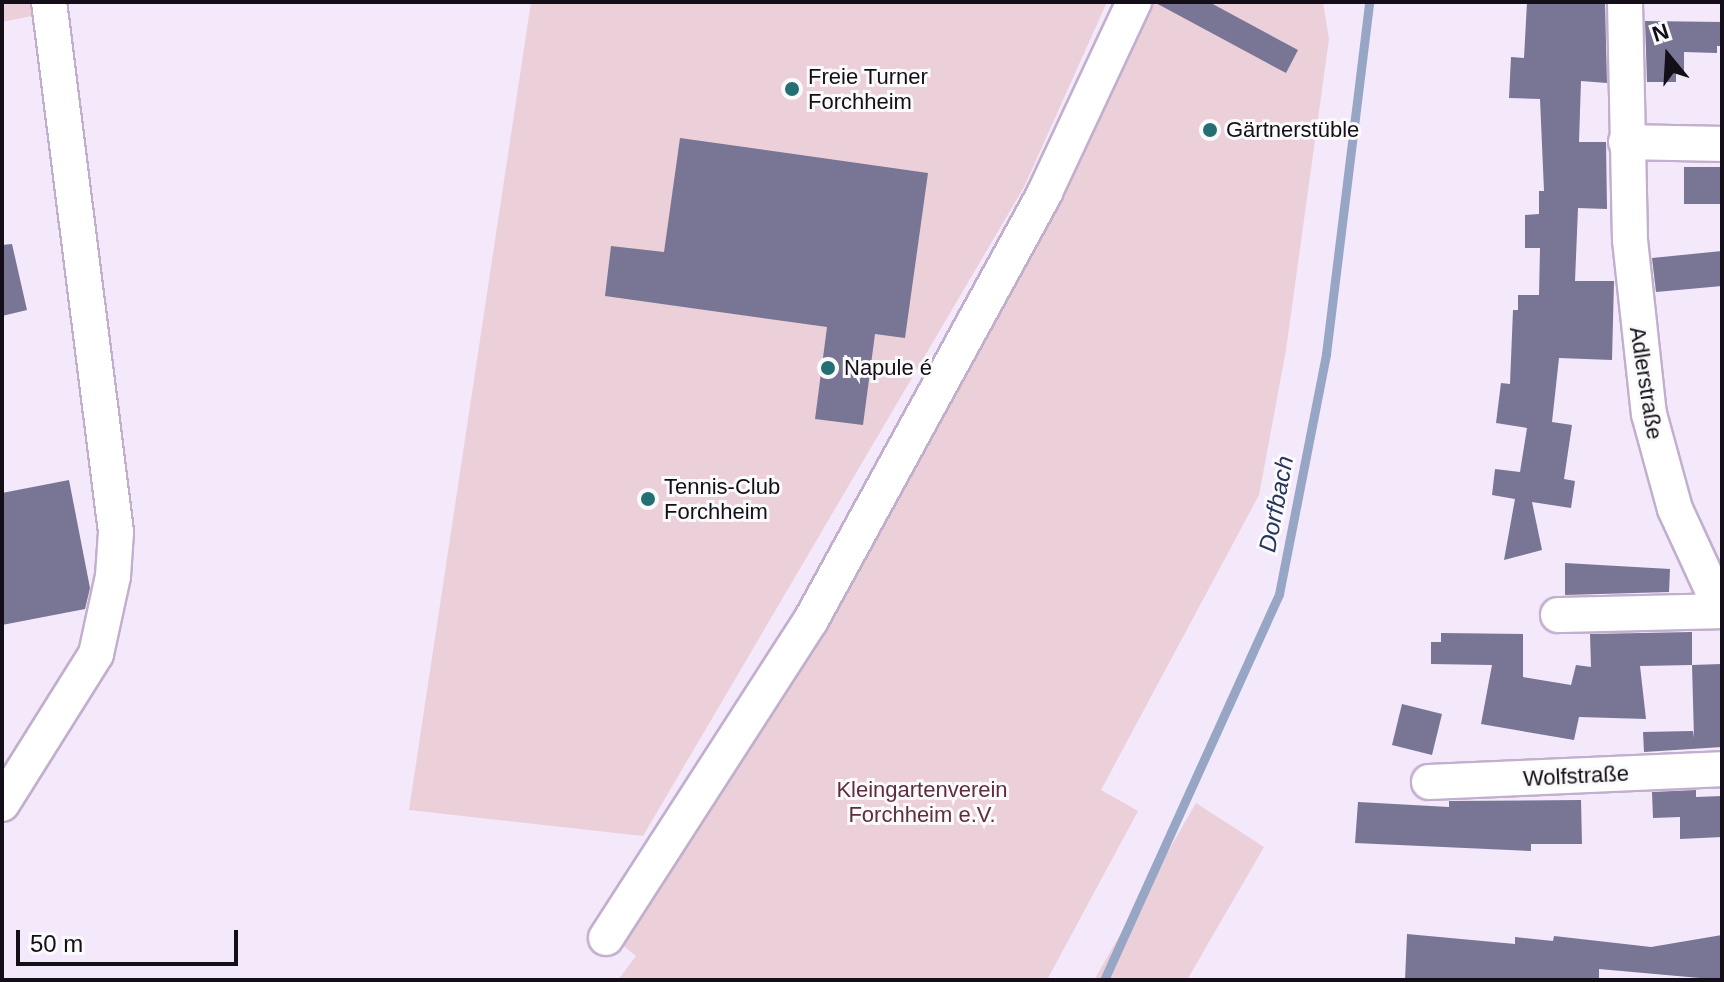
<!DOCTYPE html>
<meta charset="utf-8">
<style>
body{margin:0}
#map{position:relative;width:1724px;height:982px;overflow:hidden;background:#f4e8fb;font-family:Arial,sans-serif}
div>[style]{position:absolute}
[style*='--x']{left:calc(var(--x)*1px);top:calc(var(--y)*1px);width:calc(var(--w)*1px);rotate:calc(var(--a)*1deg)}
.green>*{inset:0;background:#ebd0d9}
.stream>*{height:9px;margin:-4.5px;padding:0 4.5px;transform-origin:4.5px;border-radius:4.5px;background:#98a6c6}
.building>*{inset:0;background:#797594}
.roads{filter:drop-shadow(2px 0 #c2afce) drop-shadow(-2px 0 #c2afce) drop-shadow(0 2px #c2afce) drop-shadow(0 -2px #c2afce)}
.minor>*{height:34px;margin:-17px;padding:0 17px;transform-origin:17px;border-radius:17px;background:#fff}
.dots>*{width:22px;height:22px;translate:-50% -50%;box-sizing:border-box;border:4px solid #fafafa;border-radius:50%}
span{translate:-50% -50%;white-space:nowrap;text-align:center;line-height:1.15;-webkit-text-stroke:6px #fafafa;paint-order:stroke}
.poi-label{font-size:22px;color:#140e18}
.left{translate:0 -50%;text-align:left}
.street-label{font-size:22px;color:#140e18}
.park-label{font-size:22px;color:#5f2c40}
.water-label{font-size:24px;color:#253460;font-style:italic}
.frame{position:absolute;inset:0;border:4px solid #140e18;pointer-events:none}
.north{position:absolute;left:1628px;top:16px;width:80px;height:80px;-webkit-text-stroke:6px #fafafa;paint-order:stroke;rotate:342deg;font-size:22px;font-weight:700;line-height:32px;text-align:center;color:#140e18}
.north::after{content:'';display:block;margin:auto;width:28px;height:36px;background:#140e18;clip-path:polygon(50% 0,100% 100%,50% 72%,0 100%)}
.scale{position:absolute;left:16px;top:930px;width:222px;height:36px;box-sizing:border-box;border:4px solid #140e18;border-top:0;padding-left:10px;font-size:24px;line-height:28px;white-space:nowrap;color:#140e18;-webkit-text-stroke:6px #fafafa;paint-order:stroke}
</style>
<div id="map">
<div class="green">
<div style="clip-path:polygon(2px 2px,40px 2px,41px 14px,2px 22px)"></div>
<div style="clip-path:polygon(531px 2px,1107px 2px,1024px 187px,643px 836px,409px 810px)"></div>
<div style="clip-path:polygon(1144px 2px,1323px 2px,1329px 39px,1286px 350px,1259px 495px,1101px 790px,1138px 811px,1047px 980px,618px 980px,636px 956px,617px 941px)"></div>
<div style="clip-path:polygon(1196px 803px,1264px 847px,1187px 980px,1094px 980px)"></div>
</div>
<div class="stream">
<div style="--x:1104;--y:980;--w:424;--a:-65.6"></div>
<div style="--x:1279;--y:594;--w:245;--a:-78.9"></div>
<div style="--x:1326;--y:354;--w:355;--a:-83"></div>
</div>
<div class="building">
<div style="clip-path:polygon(1154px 2px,1209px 2px,1298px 50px,1286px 73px)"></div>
<div style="clip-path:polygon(1527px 2px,1605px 2px,1607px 83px,1581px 81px,1579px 142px,1606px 142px,1607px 209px,1578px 208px,1575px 281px,1614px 281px,1612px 360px,1559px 358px,1552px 422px,1572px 425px,1564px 479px,1575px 481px,1571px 508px,1532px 502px,1542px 550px,1504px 560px,1515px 499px,1492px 495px,1495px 469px,1520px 472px,1527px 428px,1496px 423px,1501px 383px,1510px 384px,1513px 310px,1518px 310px,1518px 295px,1539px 295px,1540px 248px,1525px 248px,1525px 215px,1539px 214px,1539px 191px,1544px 191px,1540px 99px,1509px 98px,1511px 57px,1524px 58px)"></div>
<div style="clip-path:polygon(1645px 21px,1722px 22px,1722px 46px,1717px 46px,1717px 53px,1684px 52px,1684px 71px,1676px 71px,1676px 82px,1647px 82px)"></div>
<div style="clip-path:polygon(680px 138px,928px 173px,905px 338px,875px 334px,863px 425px,815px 419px,827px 327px,605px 296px,611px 246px,664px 252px)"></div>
<div style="clip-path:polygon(1684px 167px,1722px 167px,1722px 204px,1684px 204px)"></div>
<div style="clip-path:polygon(12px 244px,27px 310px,2px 316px,2px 245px)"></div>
<div style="clip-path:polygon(1722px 251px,1722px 286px,1656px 292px,1652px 258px)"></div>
<div style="clip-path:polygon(69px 480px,90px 588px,85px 609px,2px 625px,2px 493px)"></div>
<div style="clip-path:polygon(1565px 563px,1670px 569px,1669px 592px,1565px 595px)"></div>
<div style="clip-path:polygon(1692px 632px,1692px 665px,1640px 666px,1646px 719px,1579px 717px,1574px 740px,1481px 724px,1492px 665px,1431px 664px,1431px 642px,1441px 642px,1441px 633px,1523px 634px,1523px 677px,1571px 685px,1576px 665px,1591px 667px,1590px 634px)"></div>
<div style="clip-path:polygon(1722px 664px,1722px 747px,1644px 752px,1643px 732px,1693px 731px,1694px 738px,1692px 665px)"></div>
<div style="clip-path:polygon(1402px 704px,1442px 714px,1432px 755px,1392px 745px)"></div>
<div style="clip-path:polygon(1696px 790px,1696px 797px,1722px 796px,1722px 837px,1680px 839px,1680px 817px,1653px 818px,1652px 792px)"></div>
<div style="clip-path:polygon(1581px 800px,1582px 844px,1531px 844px,1531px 851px,1355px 843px,1358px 802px,1449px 807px,1449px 801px)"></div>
<div style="clip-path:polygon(1407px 934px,1515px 944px,1515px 937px,1553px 941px,1554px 936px,1651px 947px,1722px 935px,1722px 980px,1599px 969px,1599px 980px,1405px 980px)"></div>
</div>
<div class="roads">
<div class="minor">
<div style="--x:1625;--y:2;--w:238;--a:88.8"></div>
<div style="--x:1630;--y:240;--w:175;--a:83.8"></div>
<div style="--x:1649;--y:414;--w:98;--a:74.7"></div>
<div style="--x:1675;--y:509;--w:112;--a:65.3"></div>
<div style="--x:1626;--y:142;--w:96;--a:1.2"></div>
<div style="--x:1558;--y:615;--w:164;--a:-1.4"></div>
<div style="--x:1429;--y:782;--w:293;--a:-2.5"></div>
<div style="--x:2;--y:804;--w:177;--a:-57.9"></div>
<div style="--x:96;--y:654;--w:80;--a:-77.7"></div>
<div style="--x:113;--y:576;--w:44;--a:-86.1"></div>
<div style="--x:116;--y:532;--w:534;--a:-97.2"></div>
<div style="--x:606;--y:938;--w:378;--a:-57.2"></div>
<div style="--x:811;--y:620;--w:488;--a:-61.3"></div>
<div style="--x:1045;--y:192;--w:210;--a:-64.9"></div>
</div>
</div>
<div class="dots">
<div style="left:792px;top:89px;background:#246f74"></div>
<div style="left:1210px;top:130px;background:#246f74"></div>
<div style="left:828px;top:368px;background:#246f74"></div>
<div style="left:648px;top:499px;background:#246f74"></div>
</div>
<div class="poi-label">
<span class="left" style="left:808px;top:89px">Freie Turner<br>Forchheim</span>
<span class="left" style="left:1226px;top:130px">Gärtnerstüble</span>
<span class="left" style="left:844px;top:368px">Napule é</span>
<span class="left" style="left:664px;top:499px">Tennis-Club<br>Forchheim</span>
</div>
<div class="street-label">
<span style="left:1646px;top:383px;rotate:81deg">Adlerstraße</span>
<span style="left:1576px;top:776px;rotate:-3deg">Wolfstraße</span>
</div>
<div class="park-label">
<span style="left:922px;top:802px">Kleingartenverein<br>Forchheim e.V.</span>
</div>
<div class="water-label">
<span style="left:1276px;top:504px;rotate:-79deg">Dorfbach</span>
</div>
<div class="frame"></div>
<div class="north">N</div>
<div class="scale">50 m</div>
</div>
